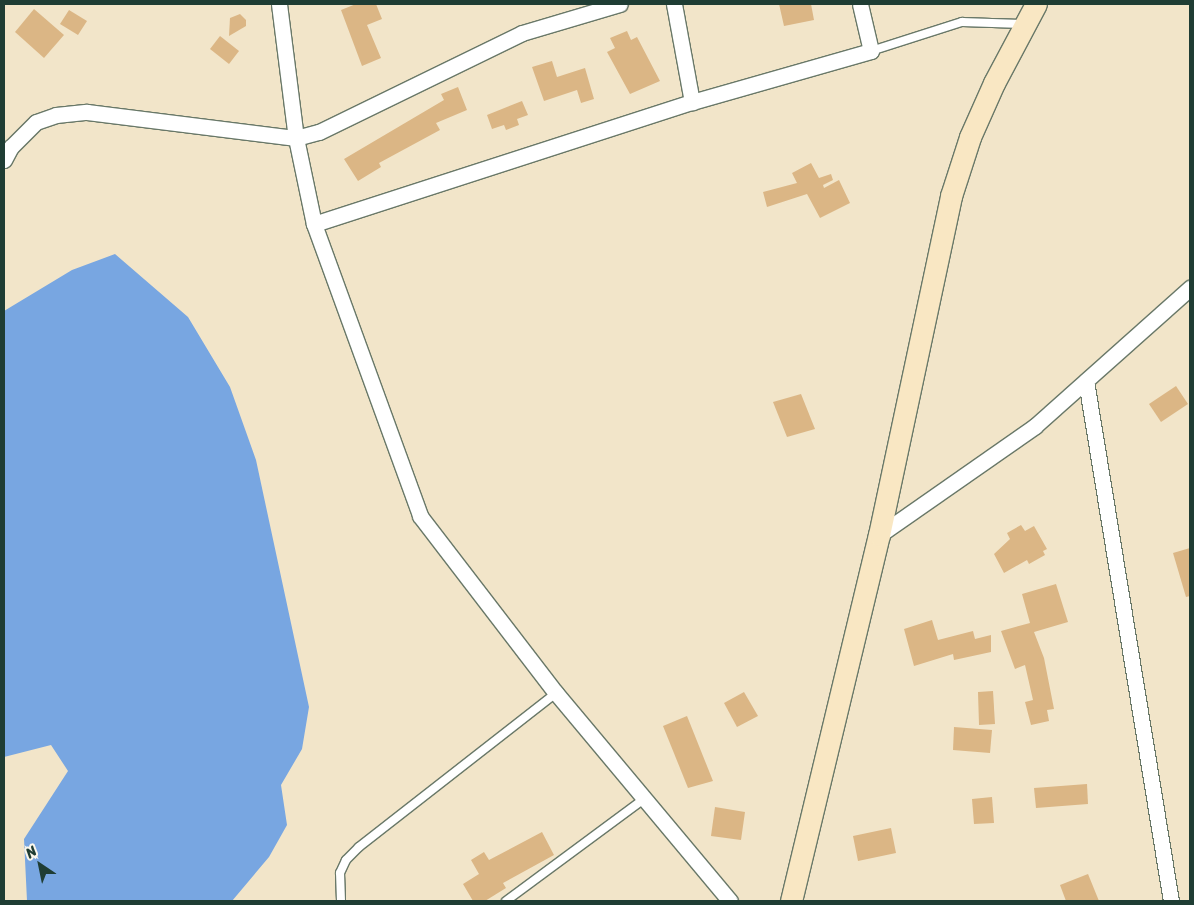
<!DOCTYPE html>
<style>
body{margin:0}
#map{position:relative;width:1194px;height:905px;overflow:hidden;background:#f2e5c9;font-family:Sriracha,sans-serif}
div>[style]{position:absolute}
[style*='--x']{left:calc(var(--x)*1px);top:calc(var(--y)*1px);width:calc(var(--w)*1px);rotate:calc(var(--a)*1deg)}
.water>*{inset:0;background:#78a6e1}
.building>*{inset:0;background:#dbb685}
.roads{filter:drop-shadow(1px 0 #697868) drop-shadow(-1px 0 #697868) drop-shadow(0 1px #697868) drop-shadow(0 -1px #697868)}
.lane>*{height:8px;margin:-4px;padding:0 4px;transform-origin:4px;border-radius:4px;background:#fff}
.street>*{height:15px;margin:-7.5px;padding:0 7.5px;transform-origin:7.5px;border-radius:7.5px;background:#fff}
.secondary>*{height:21px;margin:-10.5px;padding:0 10.5px;transform-origin:10.5px;border-radius:10.5px;background:#f9e7c3}
span{translate:-50% -50%;white-space:nowrap;text-align:center;line-height:1.15;-webkit-text-stroke:4px #fbf7ec;paint-order:stroke}
.frame{position:absolute;inset:0;border:5px solid #1f3d34;pointer-events:none}
.north{position:absolute;left:15px;top:840px;width:50px;height:50px;-webkit-text-stroke:4px #fbf7ec;paint-order:stroke;rotate:326deg;font-size:14px;font-weight:700;line-height:20px;text-align:center;color:#1f3d34}
.north::after{content:'';display:block;margin:auto;width:18px;height:22px;background:#1f3d34;clip-path:polygon(50% 0,100% 100%,50% 72%,0 100%)}
</style>
<div id="map">
<div class="water">
<div style="clip-path:polygon(115px 254px,188px 317px,230px 387px,256px 460px,309px 707px,302px 749px,281px 785px,287px 825px,269px 857px,232px 901px,27px 901px,24px 839px,68px 771px,51px 745px,4px 757px,4px 311px,72px 270px)"></div>
</div>
<div class="building">
<div style="clip-path:polygon(356px 4px,376px 4px,382px 19px,367px 25px,381px 58px,362px 66px,341px 10px)"></div>
<div style="clip-path:polygon(779px 4px,811px 4px,814px 20px,784px 26px)"></div>
<div style="clip-path:polygon(34px 9px,64px 35px,44px 58px,15px 32px)"></div>
<div style="clip-path:polygon(69px 10px,87px 21px,78px 35px,60px 24px)"></div>
<div style="clip-path:polygon(240px 14px,246px 20px,246px 26px,229px 36px,230px 18px)"></div>
<div style="clip-path:polygon(627px 31px,631px 40px,637px 37px,660px 81px,630px 94px,607px 52px,615px 48px,610px 38px)"></div>
<div style="clip-path:polygon(220px 36px,239px 51px,229px 64px,210px 49px)"></div>
<div style="clip-path:polygon(552px 61px,557px 77px,585px 68px,594px 99px,581px 103px,577px 90px,544px 101px,532px 67px)"></div>
<div style="clip-path:polygon(458px 87px,467px 110px,436px 123px,440px 130px,379px 163px,381px 167px,358px 181px,344px 159px,444px 100px,441px 94px)"></div>
<div style="clip-path:polygon(522px 101px,528px 115px,517px 119px,519px 125px,506px 130px,504px 125px,492px 129px,487px 115px)"></div>
<div style="clip-path:polygon(811px 163px,819px 178px,831px 174px,833px 180px,823px 185px,824px 188px,839px 180px,850px 203px,820px 218px,807px 194px,767px 207px,763px 192px,797px 183px,792px 173px)"></div>
<div style="clip-path:polygon(1176px 386px,1188px 404px,1161px 422px,1149px 404px)"></div>
<div style="clip-path:polygon(801px 394px,815px 429px,787px 437px,773px 402px)"></div>
<div style="clip-path:polygon(1021px 525px,1025px 531px,1034px 526px,1047px 549px,1043px 551px,1045px 555px,1029px 564px,1027px 560px,1004px 573px,994px 554px,1010px 539px,1007px 533px)"></div>
<div style="clip-path:polygon(1190px 548px,1190px 596px,1186px 597px,1173px 553px)"></div>
<div style="clip-path:polygon(1056px 584px,1068px 622px,1034px 632px,1044px 658px,1054px 709px,1047px 710px,1049px 721px,1031px 725px,1025px 702px,1033px 700px,1025px 665px,1015px 669px,1001px 631px,1030px 623px,1022px 594px)"></div>
<div style="clip-path:polygon(932px 620px,938px 640px,973px 631px,975px 639px,991px 635px,991px 652px,954px 660px,953px 654px,914px 666px,904px 629px)"></div>
<div style="clip-path:polygon(993px 691px,995px 724px,979px 725px,978px 692px)"></div>
<div style="clip-path:polygon(744px 692px,758px 716px,737px 727px,724px 703px)"></div>
<div style="clip-path:polygon(687px 716px,713px 781px,688px 788px,663px 726px)"></div>
<div style="clip-path:polygon(954px 727px,992px 730px,990px 753px,953px 750px)"></div>
<div style="clip-path:polygon(1087px 784px,1088px 804px,1036px 808px,1034px 788px)"></div>
<div style="clip-path:polygon(992px 797px,994px 823px,974px 824px,972px 799px)"></div>
<div style="clip-path:polygon(715px 807px,745px 812px,741px 840px,711px 836px)"></div>
<div style="clip-path:polygon(891px 828px,896px 853px,858px 861px,853px 836px)"></div>
<div style="clip-path:polygon(542px 832px,554px 855px,503px 883px,506px 888px,485px 901px,473px 901px,463px 884px,479px 874px,471px 860px,484px 852px,489px 860px)"></div>
<div style="clip-path:polygon(1088px 874px,1099px 901px,1066px 901px,1060px 885px)"></div>
</div>
<div class="roads">
<div class="lane">
<div style="--x:871;--y:51;--w:96;--a:-17.7"></div>
<div style="--x:962;--y:22;--w:60;--a:1.9"></div>
<div style="--x:341;--y:901;--w:28;--a:-92"></div>
<div style="--x:340;--y:873;--w:14;--a:-65"></div>
<div style="--x:346;--y:860;--w:18;--a:-45"></div>
<div style="--x:359;--y:847;--w:250;--a:-38"></div>
<div style="--x:506;--y:901;--w:173;--a:-36.5"></div>
</div>
<div class="street">
<div style="--x:279;--y:4;--w:135;--a:82.8"></div>
<div style="--x:296;--y:138;--w:88;--a:78.2"></div>
<div style="--x:314;--y:224;--w:311;--a:70"></div>
<div style="--x:420;--y:516;--w:223;--a:52.5"></div>
<div style="--x:556;--y:693;--w:271;--a:50.1"></div>
<div style="--x:674;--y:4;--w:100;--a:79.6"></div>
<div style="--x:4;--y:160;--w:15;--a:-62"></div>
<div style="--x:11;--y:147;--w:35;--a:-45"></div>
<div style="--x:36;--y:122;--w:21;--a:-19"></div>
<div style="--x:56;--y:115;--w:31;--a:-6"></div>
<div style="--x:87;--y:112;--w:211;--a:7.1"></div>
<div style="--x:296;--y:138;--w:24;--a:-15"></div>
<div style="--x:319;--y:132;--w:226;--a:-26"></div>
<div style="--x:522;--y:33;--w:102;--a:-16.5"></div>
<div style="--x:314;--y:224;--w:397;--a:-17.9"></div>
<div style="--x:692;--y:102;--w:186;--a:-15.9"></div>
<div style="--x:871;--y:51;--w:48;--a:-103.2"></div>
<div style="--x:1086;--y:381;--w:527;--a:80.72"></div>
<div style="--x:879;--y:535;--w:190;--a:-34.9"></div>
<div style="--x:1035;--y:426;--w:208;--a:-41.7"></div>
</div>
<div class="secondary">
<div style="--x:791;--y:901;--w:376;--a:-76.5"></div>
<div style="--x:879;--y:535;--w:347;--a:-78"></div>
<div style="--x:951;--y:196;--w:62;--a:-72.1"></div>
<div style="--x:970;--y:137;--w:59;--a:-66"></div>
<div style="--x:994;--y:83;--w:89;--a:-62"></div>
</div>
</div>
<div class="frame"></div>
<div class="north">N</div>
</div>
